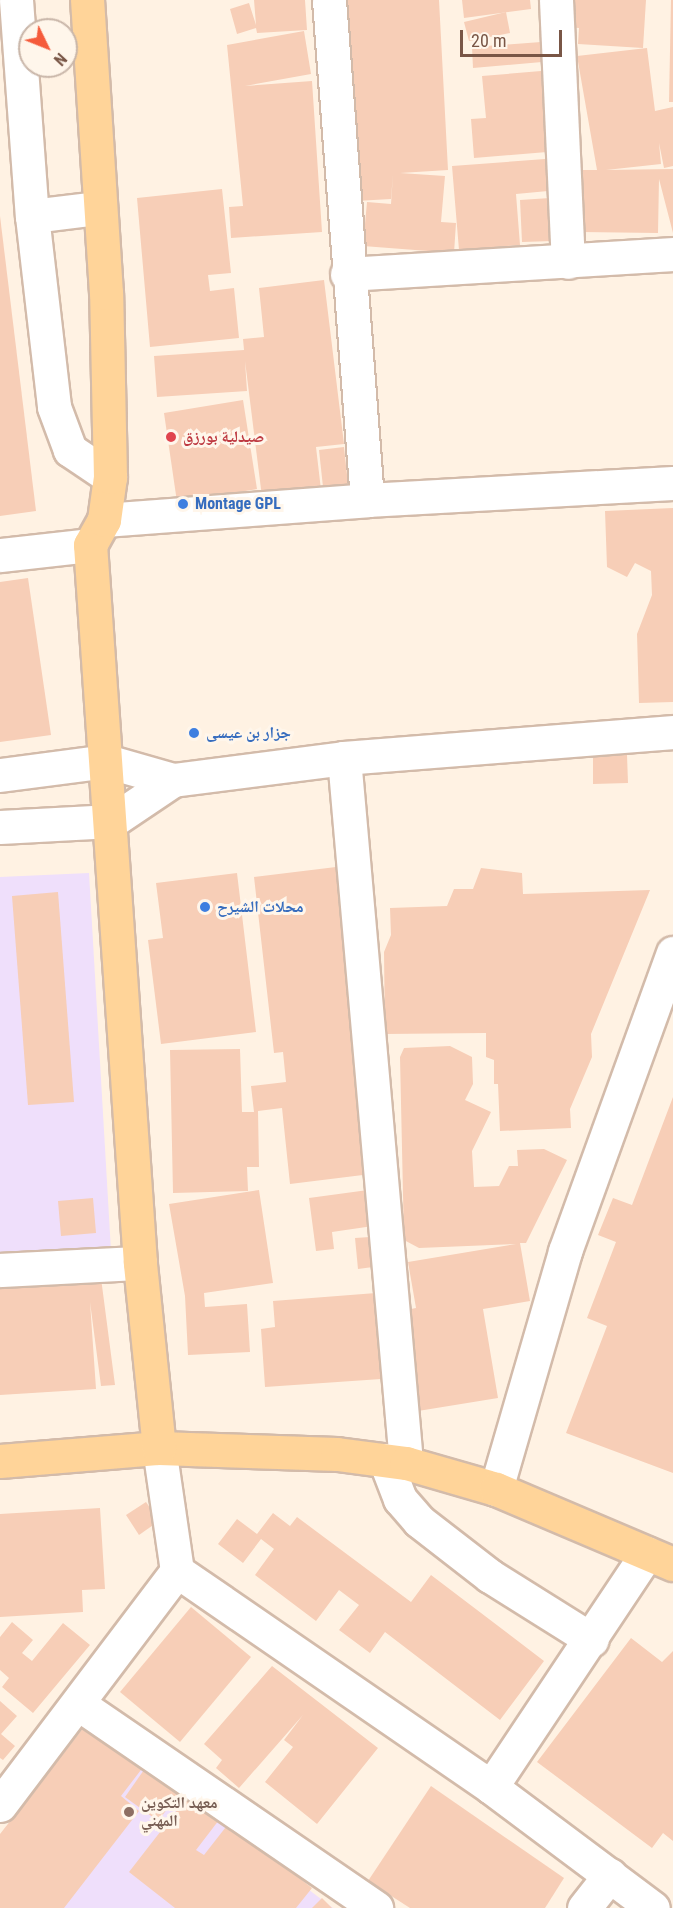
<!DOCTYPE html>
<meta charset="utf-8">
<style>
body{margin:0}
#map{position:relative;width:673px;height:1908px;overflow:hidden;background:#fff2e3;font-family:"Roboto Condensed","Noto Naskh Arabic",sans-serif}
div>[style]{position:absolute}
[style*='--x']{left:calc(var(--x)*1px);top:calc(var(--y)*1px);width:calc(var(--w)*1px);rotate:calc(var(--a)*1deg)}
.education>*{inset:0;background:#efdffb}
.building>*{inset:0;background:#f7ceb7}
.roads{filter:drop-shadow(2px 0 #d3bbaa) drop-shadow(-2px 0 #d3bbaa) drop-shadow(0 2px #d3bbaa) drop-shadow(0 -2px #d3bbaa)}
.minor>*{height:33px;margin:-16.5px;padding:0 16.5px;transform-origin:16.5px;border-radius:16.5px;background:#fff}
.major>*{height:33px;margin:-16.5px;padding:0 16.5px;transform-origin:16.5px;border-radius:16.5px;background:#ffd499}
.dots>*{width:16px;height:16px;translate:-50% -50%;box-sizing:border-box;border:3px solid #fff6eb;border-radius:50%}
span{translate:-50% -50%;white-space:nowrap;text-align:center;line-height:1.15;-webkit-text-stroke:6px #fff6eb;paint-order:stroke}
.health-label{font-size:16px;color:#be3a42;font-weight:700}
.left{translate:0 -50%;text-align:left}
.shop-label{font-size:16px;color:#366cbe;font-weight:700}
.education-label{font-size:16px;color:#785e54;font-weight:700}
.north{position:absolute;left:18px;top:18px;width:60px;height:60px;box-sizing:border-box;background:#fff6eb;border:2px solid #c9b6a9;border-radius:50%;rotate:133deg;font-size:16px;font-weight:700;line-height:24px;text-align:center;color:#795646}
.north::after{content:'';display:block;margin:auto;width:21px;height:27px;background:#f55b3b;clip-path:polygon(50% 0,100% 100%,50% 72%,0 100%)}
.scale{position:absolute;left:460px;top:30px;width:102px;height:27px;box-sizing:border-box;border:3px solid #795646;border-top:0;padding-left:8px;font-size:18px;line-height:21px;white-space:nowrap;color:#795646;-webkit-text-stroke:4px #fff6eb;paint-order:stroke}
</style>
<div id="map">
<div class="education">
<div style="clip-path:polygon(89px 873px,111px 1251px,0 1255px,0 877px)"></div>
<div style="clip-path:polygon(107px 1738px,333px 1908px,0 1908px)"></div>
</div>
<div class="building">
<div style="clip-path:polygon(254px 0,305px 0,307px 30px,257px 33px,256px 28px,237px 34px,230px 9px,249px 3px,256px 25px)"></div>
<div style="clip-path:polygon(344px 0,439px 0,448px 170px,400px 173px,445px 176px,441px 222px,456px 223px,454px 253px,363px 246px,367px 202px,391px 204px,393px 174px,391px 199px,356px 201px)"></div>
<div style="clip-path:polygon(462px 0,530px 0,531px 9px,464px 18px)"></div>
<div style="clip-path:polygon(569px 0,646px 0,643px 48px,578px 44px,579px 28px,567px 27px)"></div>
<div style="clip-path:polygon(671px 0,673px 0,673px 102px,669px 102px)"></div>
<div style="clip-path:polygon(506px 12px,510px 33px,469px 41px,464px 22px)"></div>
<div style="clip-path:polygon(304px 31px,311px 74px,245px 86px,312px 81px,322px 232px,231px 238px,229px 207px,243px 206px,227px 45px)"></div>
<div style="clip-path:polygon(541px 42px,542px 62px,473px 68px,472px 47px)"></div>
<div style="clip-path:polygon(647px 48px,655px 111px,673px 107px,673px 166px,664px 168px,659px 143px,661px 164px,606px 170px,673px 169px,673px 233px,659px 179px,658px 233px,581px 232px,581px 170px,597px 170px,577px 56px)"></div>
<div style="clip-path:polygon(541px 71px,547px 152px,474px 158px,471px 119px,486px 118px,482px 76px)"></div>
<div style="clip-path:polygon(545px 159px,548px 191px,516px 194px,520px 245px,459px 250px,452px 166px)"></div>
<div style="clip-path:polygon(222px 189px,231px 273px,208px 275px,210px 291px,234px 288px,239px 338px,150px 347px,137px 198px)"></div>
<div style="clip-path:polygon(550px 198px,553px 241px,522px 242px,520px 200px)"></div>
<div style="clip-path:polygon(0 216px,36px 511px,0 516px)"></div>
<div style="clip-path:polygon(324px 280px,344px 444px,316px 447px,321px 490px,262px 497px,245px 361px,247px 391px,157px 397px,154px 356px,244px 350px,243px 339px,264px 337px,259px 288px)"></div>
<div style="clip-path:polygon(243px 400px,257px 489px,177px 502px,164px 413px)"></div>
<div style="clip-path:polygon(344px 447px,348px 484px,323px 487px,319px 450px)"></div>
<div style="clip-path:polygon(673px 508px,673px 702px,639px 703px,637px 634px,652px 595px,651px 571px,635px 563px,627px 577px,607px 567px,605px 511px)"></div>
<div style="clip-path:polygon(28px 578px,51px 735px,0 742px,0 582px)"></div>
<div style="clip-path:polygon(627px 755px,628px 783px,593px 784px,593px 756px)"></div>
<div style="clip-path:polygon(336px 867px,371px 1174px,290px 1184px,282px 1108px,258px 1111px,259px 1167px,247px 1167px,248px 1191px,173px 1193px,170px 1050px,240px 1049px,242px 1112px,254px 1112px,251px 1086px,286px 1082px,283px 1052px,274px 1053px,254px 877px)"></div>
<div style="clip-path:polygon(481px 868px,522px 873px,523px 894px,650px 890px,591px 1034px,592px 1057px,570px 1109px,571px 1128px,500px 1131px,498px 1084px,494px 1084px,494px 1060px,486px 1057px,486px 1033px,385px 1034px,384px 952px,391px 935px,390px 908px,447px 906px,454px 889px,473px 889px)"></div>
<div style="clip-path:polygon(237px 873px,256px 1032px,161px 1044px,148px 940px,163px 938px,156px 883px)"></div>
<div style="clip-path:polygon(58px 892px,74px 1102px,28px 1105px,12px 896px)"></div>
<div style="clip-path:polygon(450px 1046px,472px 1057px,473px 1084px,465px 1100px,491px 1112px,472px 1151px,474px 1187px,499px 1186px,509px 1166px,518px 1166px,517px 1150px,544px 1149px,567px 1160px,526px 1243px,520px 1243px,530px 1301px,483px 1309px,498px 1398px,418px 1411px,401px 1311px,416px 1308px,408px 1262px,516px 1244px,419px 1248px,404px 1240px,400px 1057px,404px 1048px)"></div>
<div style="clip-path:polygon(673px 1097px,673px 1473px,566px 1433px,607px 1326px,587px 1318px,616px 1242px,598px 1235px,613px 1198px,632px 1205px)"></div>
<div style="clip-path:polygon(259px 1190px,273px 1283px,204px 1293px,205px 1307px,247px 1304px,250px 1352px,188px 1355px,185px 1296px,169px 1204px)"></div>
<div style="clip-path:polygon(368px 1190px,373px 1226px,332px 1232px,334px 1249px,316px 1251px,309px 1198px)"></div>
<div style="clip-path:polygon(93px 1198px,96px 1233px,61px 1236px,58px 1201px)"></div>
<div style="clip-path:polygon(370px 1237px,373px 1267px,358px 1269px,355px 1238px)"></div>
<div style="clip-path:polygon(101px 1278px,115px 1385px,101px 1386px,90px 1302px,96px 1389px,0 1395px,0 1284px)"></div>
<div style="clip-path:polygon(376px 1293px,381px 1379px,265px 1387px,261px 1329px,275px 1327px,273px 1301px)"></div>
<div style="clip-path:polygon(146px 1502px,159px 1521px,139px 1535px,126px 1515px)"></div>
<div style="clip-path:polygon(100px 1508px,105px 1589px,82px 1590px,83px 1612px,0 1617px,0 1514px)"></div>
<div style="clip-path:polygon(273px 1513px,290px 1526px,297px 1517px,411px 1602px,431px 1575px,544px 1661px,500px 1720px,385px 1632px,370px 1653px,339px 1630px,359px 1605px,339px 1590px,316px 1621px,255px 1575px,274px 1549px,261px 1539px,243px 1563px,218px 1544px,237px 1519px,257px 1534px)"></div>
<div style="clip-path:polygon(191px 1607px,251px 1657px,180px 1742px,120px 1692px)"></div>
<div style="clip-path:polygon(12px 1622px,33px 1640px,22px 1653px,32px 1661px,63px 1623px,90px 1645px,33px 1713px,2px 1687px,9px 1678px,0 1670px,0 1637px)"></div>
<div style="clip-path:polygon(631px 1638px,662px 1662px,673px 1651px,673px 1841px,663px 1833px,652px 1848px,537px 1762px)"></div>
<div style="clip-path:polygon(272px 1666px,378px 1748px,317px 1824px,265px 1782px,293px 1747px,284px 1740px,303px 1715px,239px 1788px,216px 1768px,222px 1760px,204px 1744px)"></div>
<div style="clip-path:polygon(0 1701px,17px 1716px,1px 1734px,15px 1746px,3px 1760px,0 1758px)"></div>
<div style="clip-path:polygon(88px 1722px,144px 1766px,121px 1796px,139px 1811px,64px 1908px,0 1908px,0 1834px)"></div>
<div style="clip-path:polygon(146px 1767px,180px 1792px,158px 1821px,125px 1797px)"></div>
<div style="clip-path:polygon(431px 1786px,564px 1878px,545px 1908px,410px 1908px,368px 1881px)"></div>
<div style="clip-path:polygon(188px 1796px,219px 1820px,196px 1850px,204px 1855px,229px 1823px,312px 1888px,296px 1908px,175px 1908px,129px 1872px)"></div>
<div style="clip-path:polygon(322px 1898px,332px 1908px,312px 1908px)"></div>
</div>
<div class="roads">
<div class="minor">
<div style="--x:16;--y:0;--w:217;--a:85.8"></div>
<div style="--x:32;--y:216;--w:192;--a:83.4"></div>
<div style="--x:54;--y:407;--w:46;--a:69.6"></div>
<div style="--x:70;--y:450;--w:48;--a:34"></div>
<div style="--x:556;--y:0;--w:262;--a:87.4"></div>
<div style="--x:32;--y:216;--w:65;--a:-7"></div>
<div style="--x:347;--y:274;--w:327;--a:-3.5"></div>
<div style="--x:367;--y:500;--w:306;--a:-3.2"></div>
<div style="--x:104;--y:520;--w:264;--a:-4.3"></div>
<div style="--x:367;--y:500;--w:501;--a:-94.35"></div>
<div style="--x:0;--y:555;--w:91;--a:-6.3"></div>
<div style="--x:344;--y:758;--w:708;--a:84.97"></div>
<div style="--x:0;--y:775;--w:107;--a:-7.5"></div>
<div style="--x:106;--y:761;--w:70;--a:15.8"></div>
<div style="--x:173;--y:780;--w:172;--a:-7.3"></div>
<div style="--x:344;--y:758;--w:330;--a:-4.5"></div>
<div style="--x:0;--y:827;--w:112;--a:-3.1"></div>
<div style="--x:112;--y:821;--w:73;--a:-33.9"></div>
<div style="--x:0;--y:1270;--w:140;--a:-2.9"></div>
<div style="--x:385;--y:1460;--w:42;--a:69"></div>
<div style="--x:400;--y:1499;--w:29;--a:49"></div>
<div style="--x:419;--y:1521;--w:90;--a:37.8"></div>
<div style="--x:490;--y:1576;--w:120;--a:32.1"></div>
<div style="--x:496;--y:1489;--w:248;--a:-73.8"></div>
<div style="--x:565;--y:1251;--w:317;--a:-70.1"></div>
<div style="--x:177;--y:1571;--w:381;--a:34.5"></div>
<div style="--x:491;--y:1787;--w:202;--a:36.8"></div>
<div style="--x:80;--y:1705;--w:359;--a:34.4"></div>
<div style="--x:491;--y:1787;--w:281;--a:-56.3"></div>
<div style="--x:0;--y:1805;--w:293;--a:-52.9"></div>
<div style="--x:177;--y:1571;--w:124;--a:-98.3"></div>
<div style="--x:584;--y:1908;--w:42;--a:-51.8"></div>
</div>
<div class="major">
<div style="--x:159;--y:1448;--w:178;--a:1.9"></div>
<div style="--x:337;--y:1454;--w:70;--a:7.4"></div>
<div style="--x:406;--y:1463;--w:94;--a:16.1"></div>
<div style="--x:496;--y:1489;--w:192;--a:23"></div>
<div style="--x:0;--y:1461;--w:160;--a:-4.7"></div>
<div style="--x:159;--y:1448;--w:186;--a:-95.9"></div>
<div style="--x:140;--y:1263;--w:720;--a:-93.98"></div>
<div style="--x:90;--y:545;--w:29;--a:-61"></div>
<div style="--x:104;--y:520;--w:43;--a:-82.1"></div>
<div style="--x:110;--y:477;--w:184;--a:-91.2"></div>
<div style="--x:106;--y:293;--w:294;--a:-93.7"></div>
</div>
</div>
<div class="dots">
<div style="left:171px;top:437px;background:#e0444e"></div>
<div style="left:183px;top:504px;background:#3f7fe0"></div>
<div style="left:194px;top:733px;background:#3f7fe0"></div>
<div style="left:205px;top:907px;background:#3f7fe0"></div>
<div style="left:129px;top:1812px;background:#8d6e63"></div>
</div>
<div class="health-label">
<span class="left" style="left:183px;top:437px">صيدلية بورزق</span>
</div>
<div class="shop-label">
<span class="left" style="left:195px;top:504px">Montage GPL</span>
<span class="left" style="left:206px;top:733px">جزار بن عيسى</span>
<span class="left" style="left:217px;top:907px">محلات الشيرح</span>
</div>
<div class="education-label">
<span class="left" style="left:141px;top:1812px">معهد التكوين<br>المهني</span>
</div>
<div class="north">N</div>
<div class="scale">20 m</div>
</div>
